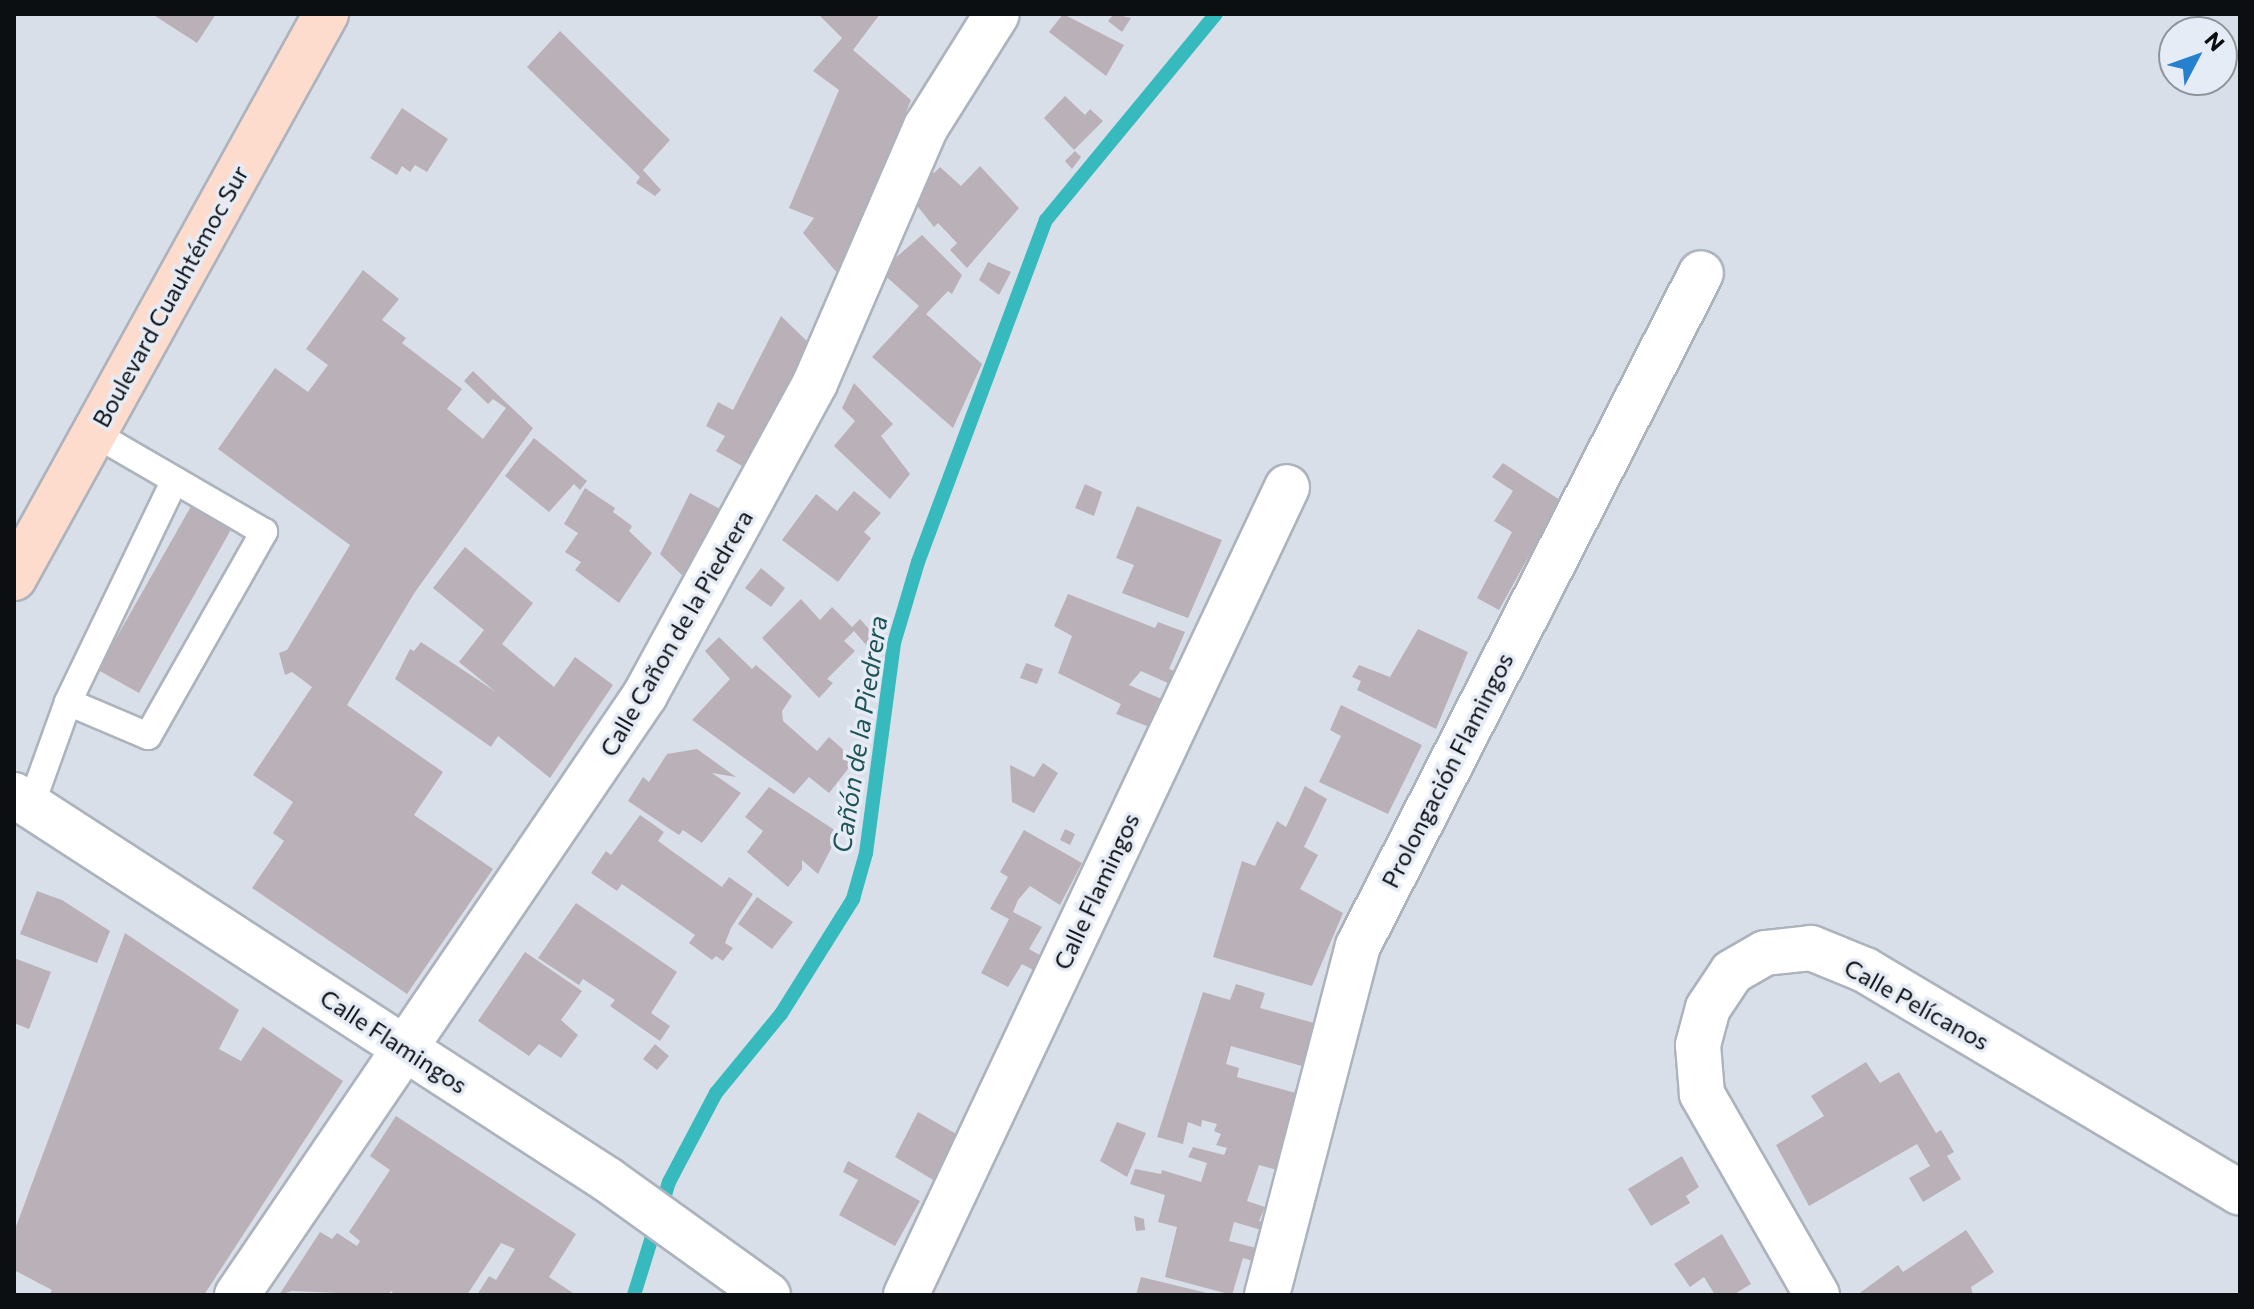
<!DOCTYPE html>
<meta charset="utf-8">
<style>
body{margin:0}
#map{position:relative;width:2254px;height:1309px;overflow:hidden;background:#d9dfe9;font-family:Commissioner,sans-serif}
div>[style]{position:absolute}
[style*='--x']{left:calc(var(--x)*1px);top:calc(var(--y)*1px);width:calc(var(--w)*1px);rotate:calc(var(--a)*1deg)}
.stream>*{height:14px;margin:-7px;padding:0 7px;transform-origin:7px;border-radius:7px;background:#37babe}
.building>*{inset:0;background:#bab0b8}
.roads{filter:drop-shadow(2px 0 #adb3bd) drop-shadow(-2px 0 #adb3bd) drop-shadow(0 2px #adb3bd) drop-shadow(0 -2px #adb3bd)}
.service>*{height:26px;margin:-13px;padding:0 13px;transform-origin:13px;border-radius:13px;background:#fff}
.minor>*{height:44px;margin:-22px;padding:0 22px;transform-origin:22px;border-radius:22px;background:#fff}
.tertiary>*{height:44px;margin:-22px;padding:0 22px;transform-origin:22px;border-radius:22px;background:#fff}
.primary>*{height:44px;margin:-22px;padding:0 22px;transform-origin:22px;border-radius:22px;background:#fddcce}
span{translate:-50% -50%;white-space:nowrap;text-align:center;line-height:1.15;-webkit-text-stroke:7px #e6ecf6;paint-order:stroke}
.street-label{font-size:24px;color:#0c0f12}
.water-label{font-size:26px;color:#1f5456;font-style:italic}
.frame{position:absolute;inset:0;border:16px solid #0c0f12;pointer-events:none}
.north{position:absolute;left:2158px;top:16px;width:80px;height:80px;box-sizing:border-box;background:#e6ecf6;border:2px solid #8f949b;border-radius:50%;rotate:49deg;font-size:22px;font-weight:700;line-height:32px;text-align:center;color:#0c0f12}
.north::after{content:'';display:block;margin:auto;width:28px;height:36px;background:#2680cd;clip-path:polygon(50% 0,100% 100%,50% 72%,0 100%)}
</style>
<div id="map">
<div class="stream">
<div style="--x:634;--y:1295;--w:118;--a:-72.8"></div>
<div style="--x:669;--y:1182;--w:101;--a:-62.2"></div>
<div style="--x:716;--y:1093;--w:102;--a:-50.6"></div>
<div style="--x:781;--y:1014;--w:136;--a:-57.9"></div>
<div style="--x:853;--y:899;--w:48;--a:-74.2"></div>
<div style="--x:866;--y:853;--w:212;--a:-82.4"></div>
<div style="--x:894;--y:643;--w:84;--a:-73.5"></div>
<div style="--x:918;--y:562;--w:365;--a:-69.5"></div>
<div style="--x:1046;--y:220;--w:267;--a:-50.5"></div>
</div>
<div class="building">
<div style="clip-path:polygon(152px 14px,216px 14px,197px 43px)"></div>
<div style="clip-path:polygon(818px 14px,880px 14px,853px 50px,911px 100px,839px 275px,803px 233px,814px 218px,789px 208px,839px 90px,813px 71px,842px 38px)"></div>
<div style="clip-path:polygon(1063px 14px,1124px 45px,1106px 76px,1049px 32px)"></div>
<div style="clip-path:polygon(1114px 14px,1131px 18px,1122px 32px,1108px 21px)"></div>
<div style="clip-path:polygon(560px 31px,670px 140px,643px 170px,661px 190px,655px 196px,636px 183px,640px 177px,527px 67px)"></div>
<div style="clip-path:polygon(1065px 96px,1085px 115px,1090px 109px,1103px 121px,1074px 150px,1044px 118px)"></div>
<div style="clip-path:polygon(402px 108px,448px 139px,427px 172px,415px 165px,410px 172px,402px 166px,397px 175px,370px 158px)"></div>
<div style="clip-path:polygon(1075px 151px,1081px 157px,1072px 169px,1065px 161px)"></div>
<div style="clip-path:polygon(927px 166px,934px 173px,940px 167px,961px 186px,980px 166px,1019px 208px,967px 268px,950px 250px,957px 243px,938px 223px,934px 227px,908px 194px)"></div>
<div style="clip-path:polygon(922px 235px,962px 275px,952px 294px,948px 291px,926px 314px,982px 364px,953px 428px,872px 357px,919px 306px,880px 271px)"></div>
<div style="clip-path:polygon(988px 262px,1011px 272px,999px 295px,979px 280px)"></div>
<div style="clip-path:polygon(363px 270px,399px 299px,382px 320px,406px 338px,402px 343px,462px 389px,447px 409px,483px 439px,506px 408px,493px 399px,488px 404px,464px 381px,473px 371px,533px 428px,415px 592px,347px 705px,443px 772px,414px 815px,493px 869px,407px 994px,252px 888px,284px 841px,273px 833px,293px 802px,253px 775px,312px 687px,292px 672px,285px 675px,279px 653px,287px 650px,350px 545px,218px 449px,275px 368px,308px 392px,328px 365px,306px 349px)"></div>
<div style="clip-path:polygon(781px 316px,810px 344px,744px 467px,716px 451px,725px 436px,706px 426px,718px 402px,733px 410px)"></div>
<div style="clip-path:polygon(854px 383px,893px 424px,881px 436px,910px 474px,890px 499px,834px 446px,855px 421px,842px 408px)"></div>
<div style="clip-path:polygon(534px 438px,587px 481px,580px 490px,574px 484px,549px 512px,505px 476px)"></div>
<div style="clip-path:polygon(1503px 463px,1560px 500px,1499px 610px,1477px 598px,1512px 532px,1494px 521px,1513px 491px,1492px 477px)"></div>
<div style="clip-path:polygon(1085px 484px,1102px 492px,1094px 516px,1075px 508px)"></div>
<div style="clip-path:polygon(202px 487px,242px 510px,139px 693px,98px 670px)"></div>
<div style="clip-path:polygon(585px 488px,615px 508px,613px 512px,632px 526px,629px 531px,652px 553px,619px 603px,575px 570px,581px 562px,565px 552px,578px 533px,564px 524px)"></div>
<div style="clip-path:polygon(854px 491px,881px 513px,864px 532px,871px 538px,838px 582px,782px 540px,816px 494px,837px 511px)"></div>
<div style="clip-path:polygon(690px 493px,722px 510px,686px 579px,660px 554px)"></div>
<div style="clip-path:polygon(1137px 506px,1222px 540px,1188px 618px,1122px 593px,1134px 565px,1116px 558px)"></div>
<div style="clip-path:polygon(465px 547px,533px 603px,502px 644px,554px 687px,575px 657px,613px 685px,550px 778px,498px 736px,491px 747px,395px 679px,410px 649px,414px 651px,421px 642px,496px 692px,459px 662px,484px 630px,433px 588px)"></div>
<div style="clip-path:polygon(761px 568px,785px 588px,771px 607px,745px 588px)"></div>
<div style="clip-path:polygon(1068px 594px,1155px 628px,1158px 622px,1185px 632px,1169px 669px,1185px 675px,1179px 688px,1141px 671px,1129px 685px,1171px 703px,1157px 730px,1116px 714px,1121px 704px,1058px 673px,1072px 636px,1054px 626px)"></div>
<div style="clip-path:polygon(801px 599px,820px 620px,832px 607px,852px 627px,860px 619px,876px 637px,867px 646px,854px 631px,844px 641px,855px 651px,827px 679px,833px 683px,819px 698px,762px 638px)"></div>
<div style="clip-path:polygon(1418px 629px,1468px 652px,1436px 729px,1357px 690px,1361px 681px,1352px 677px,1359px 665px,1390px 677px)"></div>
<div style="clip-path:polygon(719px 637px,752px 669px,756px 665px,792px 696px,782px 711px,783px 721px,817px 751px,829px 737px,855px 760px,829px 793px,809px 777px,794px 794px,692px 720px,730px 679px,705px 651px)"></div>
<div style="clip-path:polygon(1026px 663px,1043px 669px,1037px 684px,1020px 678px)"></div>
<div style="clip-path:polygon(1341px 705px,1422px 745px,1388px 814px,1319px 782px,1341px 736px,1330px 730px)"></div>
<div style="clip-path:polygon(697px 749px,736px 777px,712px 773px,741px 793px,702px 843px,683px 830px,679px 835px,628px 801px,643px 777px,649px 782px,667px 754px)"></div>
<div style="clip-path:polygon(1043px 763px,1058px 773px,1034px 813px,1012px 802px,1010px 765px,1034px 777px)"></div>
<div style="clip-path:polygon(1305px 786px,1327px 799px,1304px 847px,1318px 855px,1300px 889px,1343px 913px,1312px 986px,1213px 957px,1242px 861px,1255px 866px,1277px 821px,1286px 827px)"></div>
<div style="clip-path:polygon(769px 787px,839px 833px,818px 874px,802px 860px,802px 869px,788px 887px,747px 852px,763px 831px,745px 817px)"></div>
<div style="clip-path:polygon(640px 815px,664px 832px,658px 841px,722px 887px,729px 877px,753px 894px,731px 928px,725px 943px,733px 948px,723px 961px,716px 956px,712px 960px,689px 943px,695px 935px,622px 884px,617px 891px,591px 873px,606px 851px,611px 855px)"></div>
<div style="clip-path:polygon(1065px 829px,1075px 834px,1070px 845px,1060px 840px)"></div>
<div style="clip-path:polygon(1024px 830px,1082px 863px,1060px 905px,1030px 886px,1018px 900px,1013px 912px,1042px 927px,1029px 949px,1045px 958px,1037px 972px,1022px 964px,1008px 987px,981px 973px,1009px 919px,990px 909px,1008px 877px,1000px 872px)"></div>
<div style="clip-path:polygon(37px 891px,62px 900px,110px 931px,97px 963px,20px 934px)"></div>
<div style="clip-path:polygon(757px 897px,793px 922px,772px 949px,738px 924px)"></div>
<div style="clip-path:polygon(576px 903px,677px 972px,651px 1013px,670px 1026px,660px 1041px,610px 1006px,615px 1000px,583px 979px,579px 985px,538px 958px)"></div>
<div style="clip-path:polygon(125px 933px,239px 1010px,219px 1049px,241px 1061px,263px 1027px,343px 1081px,204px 1295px,49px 1295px,52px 1290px,14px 1270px,14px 1232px)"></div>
<div style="clip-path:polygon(525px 952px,582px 991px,561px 1020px,578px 1035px,561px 1058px,539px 1044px,529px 1056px,478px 1021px)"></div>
<div style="clip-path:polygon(14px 958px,51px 972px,29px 1029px,14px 1023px)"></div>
<div style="clip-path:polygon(1236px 984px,1265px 993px,1260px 1008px,1318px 1024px,1309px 1068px,1231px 1046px,1226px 1064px,1239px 1068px,1237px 1077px,1303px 1095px,1281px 1171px,1259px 1165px,1247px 1201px,1265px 1207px,1259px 1221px,1267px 1223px,1265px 1231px,1234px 1222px,1229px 1241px,1260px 1249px,1256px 1262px,1243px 1258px,1232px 1295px,1165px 1277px,1177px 1227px,1158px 1222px,1165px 1195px,1130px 1184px,1135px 1169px,1161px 1174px,1162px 1170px,1201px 1182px,1207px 1163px,1188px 1157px,1193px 1147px,1224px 1155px,1227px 1148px,1216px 1145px,1221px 1134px,1214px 1131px,1217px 1124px,1202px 1120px,1201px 1127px,1188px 1122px,1183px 1144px,1157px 1137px,1203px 992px,1230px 1000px)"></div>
<div style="clip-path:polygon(655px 1044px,669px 1056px,657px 1070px,643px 1059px)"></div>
<div style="clip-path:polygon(1866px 1062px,1880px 1083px,1899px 1072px,1936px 1133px,1941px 1130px,1954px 1152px,1947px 1156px,1961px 1179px,1923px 1202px,1909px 1178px,1930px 1166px,1917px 1144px,1809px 1206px,1776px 1145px,1824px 1116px,1811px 1096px)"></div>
<div style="clip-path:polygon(918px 1112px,958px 1135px,935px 1181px,895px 1157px)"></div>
<div style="clip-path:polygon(396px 1116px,576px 1234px,549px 1277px,576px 1295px,477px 1295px,489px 1276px,496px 1280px,515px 1249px,501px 1243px,467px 1295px,395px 1295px,391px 1291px,388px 1295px,292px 1291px,279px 1295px,320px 1232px,332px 1239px,337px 1233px,357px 1246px,360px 1241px,349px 1232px,390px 1170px,370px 1156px)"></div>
<div style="clip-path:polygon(1117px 1122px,1146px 1133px,1127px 1177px,1100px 1161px)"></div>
<div style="clip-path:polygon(1682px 1156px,1699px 1187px,1686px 1196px,1690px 1203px,1651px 1226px,1628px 1189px)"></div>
<div style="clip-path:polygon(848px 1161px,920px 1201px,895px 1246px,839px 1215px,858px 1180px,843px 1172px)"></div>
<div style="clip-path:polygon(1134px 1216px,1144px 1219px,1145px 1230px,1136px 1231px)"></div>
<div style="clip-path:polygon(1966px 1230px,1994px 1272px,1971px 1287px,1973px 1295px,1857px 1295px,1898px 1265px,1903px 1272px)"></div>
<div style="clip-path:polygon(1722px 1234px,1751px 1284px,1733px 1295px,1715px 1295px,1704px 1277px,1690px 1287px,1674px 1264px)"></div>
<div style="clip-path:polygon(1141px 1277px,1211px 1294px,1211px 1295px,1136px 1295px)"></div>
</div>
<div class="roads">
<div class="service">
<div style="--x:68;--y:702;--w:246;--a:-64.3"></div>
<div style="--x:31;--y:805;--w:109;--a:-70.2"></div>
<div style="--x:68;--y:702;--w:87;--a:23"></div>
<div style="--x:148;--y:736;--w:235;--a:-60.4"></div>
<div style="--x:264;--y:532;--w:197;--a:-149.8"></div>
</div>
<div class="minor">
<div style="--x:237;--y:1295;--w:726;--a:-55.78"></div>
<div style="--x:645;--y:695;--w:355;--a:-61.4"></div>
<div style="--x:815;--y:383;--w:279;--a:-66.6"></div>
<div style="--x:926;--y:127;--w:133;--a:-57.9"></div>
<div style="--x:906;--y:1295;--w:893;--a:-64.75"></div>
<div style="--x:1267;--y:1295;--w:361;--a:-75.4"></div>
<div style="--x:1358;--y:946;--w:755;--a:-62.99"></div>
</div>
<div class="tertiary">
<div style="--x:14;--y:795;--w:708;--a:32.95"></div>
<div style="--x:608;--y:1180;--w:197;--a:35.7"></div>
<div style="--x:1817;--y:1295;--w:232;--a:-119.8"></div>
<div style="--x:1702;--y:1094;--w:49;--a:-94.7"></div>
<div style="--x:1698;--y:1045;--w:38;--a:-75"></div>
<div style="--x:1708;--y:1008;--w:43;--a:-56.3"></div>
<div style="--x:1732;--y:972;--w:38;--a:-30"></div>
<div style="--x:1765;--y:953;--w:46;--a:-6.2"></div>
<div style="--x:1811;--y:948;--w:58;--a:22.2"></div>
<div style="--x:1865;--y:970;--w:436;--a:30.7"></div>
</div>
<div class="primary">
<div style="--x:14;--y:578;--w:645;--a:-61.05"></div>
</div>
</div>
<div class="street-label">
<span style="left:170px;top:296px;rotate:-61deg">Boulevard Cuauhtémoc Sur</span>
<span style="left:676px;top:633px;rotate:-60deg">Calle Cañon de la Piedrera</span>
<span style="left:1447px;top:770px;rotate:-63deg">Prolongación Flamingos</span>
<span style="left:1096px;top:891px;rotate:-65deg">Calle Flamingos</span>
<span style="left:1917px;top:1004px;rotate:29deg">Calle Pelícanos</span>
<span style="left:394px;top:1041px;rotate:33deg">Calle Flamingos</span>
</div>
<div class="water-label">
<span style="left:859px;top:734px;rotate:-81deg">Cañón de la Piedrera</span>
</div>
<div class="frame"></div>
<div class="north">N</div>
</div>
